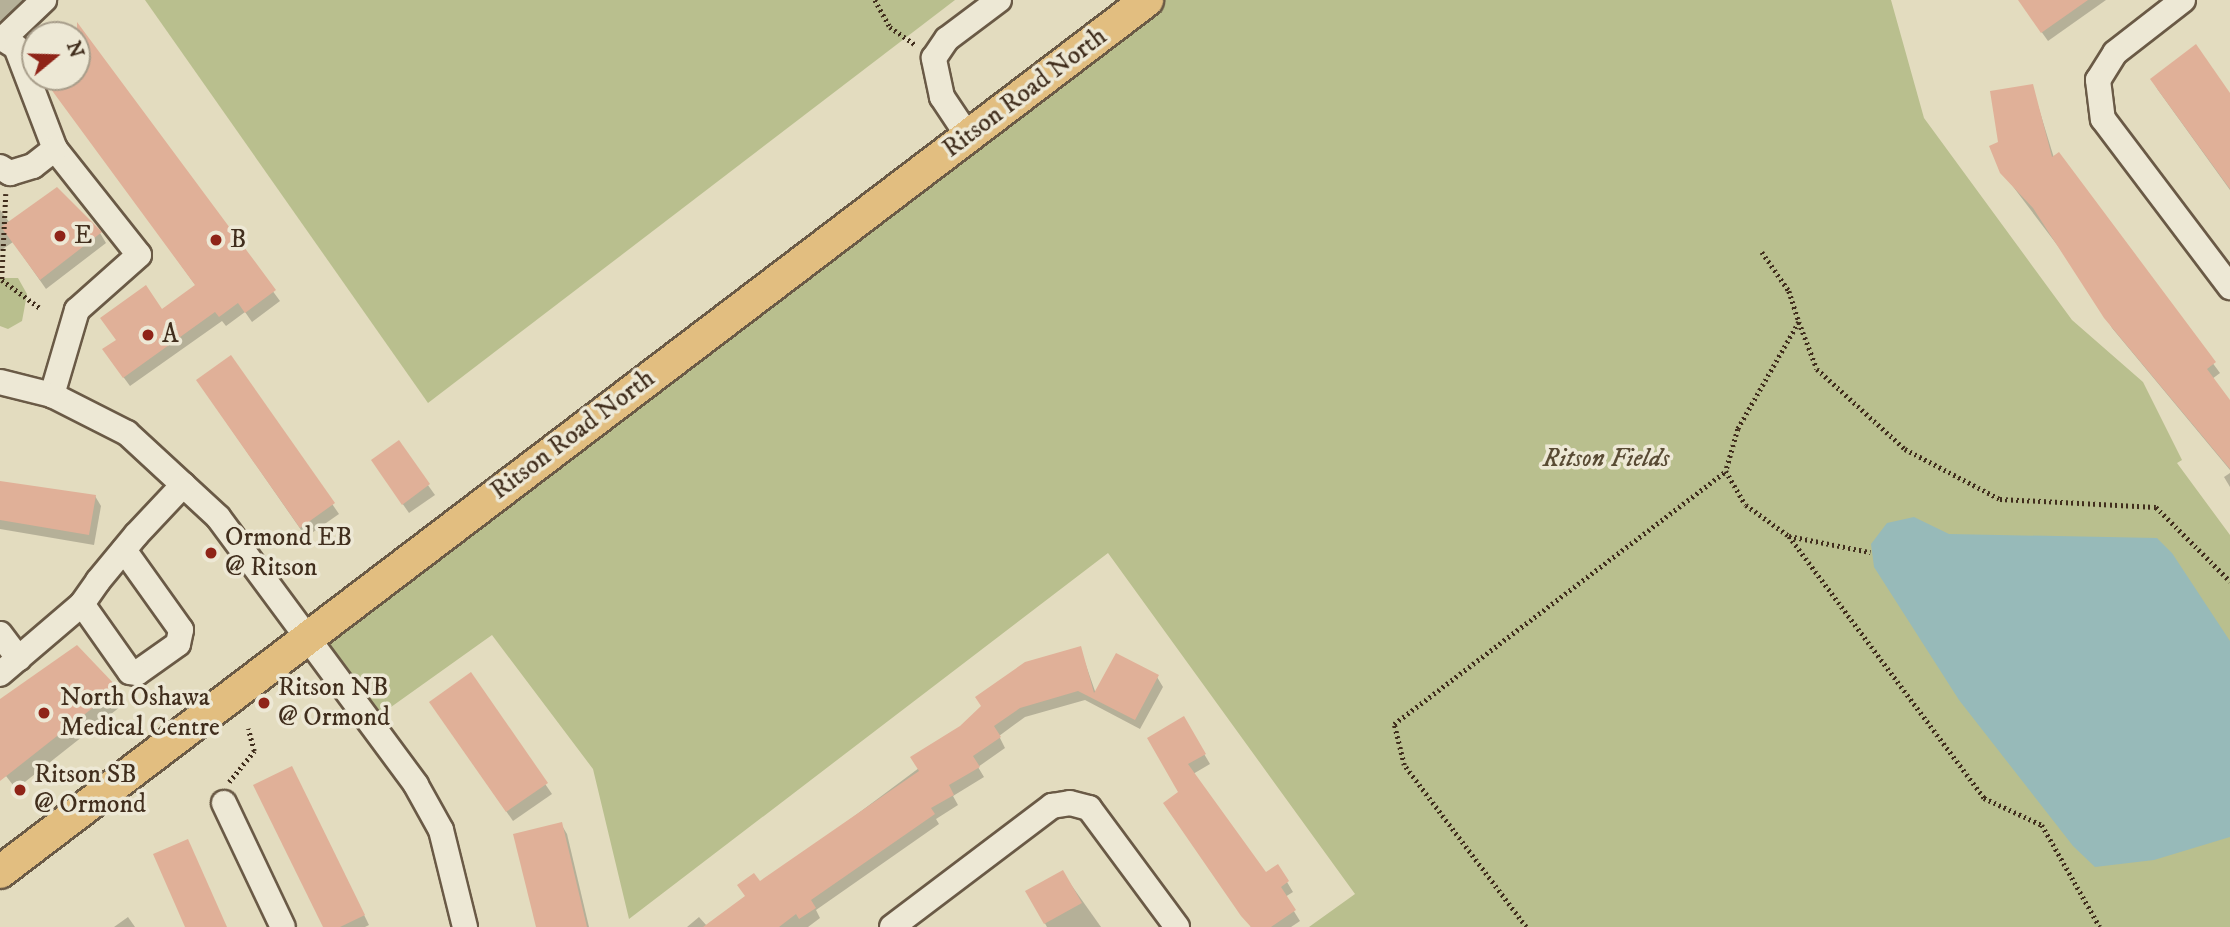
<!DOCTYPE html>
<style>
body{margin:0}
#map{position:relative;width:2230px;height:927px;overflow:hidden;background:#e3dcbf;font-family:"IM FELL DW Pica",serif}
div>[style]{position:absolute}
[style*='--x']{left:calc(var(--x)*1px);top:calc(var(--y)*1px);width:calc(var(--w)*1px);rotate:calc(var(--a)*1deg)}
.green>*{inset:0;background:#b9bf8e}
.water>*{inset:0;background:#97bab9}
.shadow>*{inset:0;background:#0003}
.building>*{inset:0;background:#e0b098}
.path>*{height:4.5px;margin-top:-2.25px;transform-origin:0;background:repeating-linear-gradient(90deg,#412e1d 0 2px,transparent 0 5.5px)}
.roads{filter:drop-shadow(2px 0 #6a5a46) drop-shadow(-2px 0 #6a5a46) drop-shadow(0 2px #6a5a46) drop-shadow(0 -2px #6a5a46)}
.minor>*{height:24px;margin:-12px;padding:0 12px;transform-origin:12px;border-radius:12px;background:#ede8d5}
.major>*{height:32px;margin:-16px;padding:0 16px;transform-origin:16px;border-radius:16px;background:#e2be80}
.dots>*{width:19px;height:19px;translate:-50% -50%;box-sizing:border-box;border:4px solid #ede8d5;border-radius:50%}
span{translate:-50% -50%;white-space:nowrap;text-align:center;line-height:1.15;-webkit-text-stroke:7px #ede8d5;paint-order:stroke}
.street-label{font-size:26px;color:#412e1d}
.poi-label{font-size:26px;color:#412e1d}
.left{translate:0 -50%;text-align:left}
.park-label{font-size:26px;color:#594b34;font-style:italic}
.north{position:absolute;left:21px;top:21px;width:70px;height:70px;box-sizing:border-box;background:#ede8d5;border:2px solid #a89e8b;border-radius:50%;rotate:71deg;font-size:19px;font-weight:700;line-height:28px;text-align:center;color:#412e1d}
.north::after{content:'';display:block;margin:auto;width:24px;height:32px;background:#8f2418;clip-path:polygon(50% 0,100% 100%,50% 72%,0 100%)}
</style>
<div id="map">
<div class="green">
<div style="clip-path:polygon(145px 0,955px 0,428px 403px)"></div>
<div style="clip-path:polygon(1158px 0,1891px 0,1924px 118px,2072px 320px,2143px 382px,2182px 460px,2177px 463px,2230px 535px,2230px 927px,1309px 927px,1355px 894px,1108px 553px,629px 919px,593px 769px,492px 635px,370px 722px,308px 639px)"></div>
<div style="clip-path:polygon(0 278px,18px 278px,27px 294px,22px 321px,8px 329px,0 326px)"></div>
</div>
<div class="water">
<div style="clip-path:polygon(1914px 517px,1949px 534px,2157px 538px,2172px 553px,2230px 641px,2230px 837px,2154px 860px,2095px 867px,2073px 846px,1959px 700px,1874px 567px,1871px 544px,1887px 523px)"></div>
</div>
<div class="shadow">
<div style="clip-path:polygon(0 0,30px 0,0 21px)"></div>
<div style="clip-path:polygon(2019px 0,2106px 0,2048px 41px)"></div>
<div style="clip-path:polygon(66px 28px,70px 35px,57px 35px)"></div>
<div style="clip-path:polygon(83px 32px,280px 301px,252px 322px,245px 312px,226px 326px,222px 321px,130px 386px,110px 359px,117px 341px,196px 286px,46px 77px,77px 77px,77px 36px)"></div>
<div style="clip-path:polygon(2152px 80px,2230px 95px,2230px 190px,2158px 90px)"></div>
<div style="clip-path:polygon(2032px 86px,2054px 158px,2077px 179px,2220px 373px,2212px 379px,2230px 403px,2230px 470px,2112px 328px,2092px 291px,2002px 172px,2000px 143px)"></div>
<div style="clip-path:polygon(0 210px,10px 223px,100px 233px,106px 243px,46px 289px,13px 242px,0 251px)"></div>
<div style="clip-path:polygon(231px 357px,339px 514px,306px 537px,204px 390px)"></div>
<div style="clip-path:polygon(398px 443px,435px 495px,409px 513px,379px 470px)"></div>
<div style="clip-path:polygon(2230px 473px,2230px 487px,2224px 477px)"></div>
<div style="clip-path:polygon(0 482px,95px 496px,101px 506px,94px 545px,0 529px)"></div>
<div style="clip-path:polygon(77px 647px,125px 703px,16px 789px,6px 776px,0 780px,0 702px)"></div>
<div style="clip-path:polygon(1080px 648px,1096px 694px,1157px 677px,1163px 687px,1140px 729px,1085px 700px,1025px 717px,999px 736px,1005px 748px,978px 767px,984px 777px,953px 796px,958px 805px,936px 819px,939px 824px,816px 910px,820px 918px,808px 927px,687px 927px,699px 917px,707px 926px)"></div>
<div style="clip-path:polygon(470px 674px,552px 794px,513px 821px,437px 712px)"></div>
<div style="clip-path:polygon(1183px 718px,1210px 764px,1193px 774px,1265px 874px,1287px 882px,1293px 892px,1285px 897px,1300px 921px,1291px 927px,1251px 927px,1181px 793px)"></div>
<div style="clip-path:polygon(297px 778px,369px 925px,365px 927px,325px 927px)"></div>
<div style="clip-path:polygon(561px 824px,567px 834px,589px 927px,538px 927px)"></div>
<div style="clip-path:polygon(1062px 872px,1101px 927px,1047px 927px,1027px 892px)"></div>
<div style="clip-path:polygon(128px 917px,135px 927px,114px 927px)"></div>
</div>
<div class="building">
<div style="clip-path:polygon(2018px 0,2088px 0,2041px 33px)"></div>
<div style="clip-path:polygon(77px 22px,276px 290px,245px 313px,238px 303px,219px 317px,215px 312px,123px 378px,102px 349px,116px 340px,100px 318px,146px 285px,162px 309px,195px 285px,45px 81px,77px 77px)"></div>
<div style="clip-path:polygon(2196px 44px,2230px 93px,2230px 189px,2150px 79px)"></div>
<div style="clip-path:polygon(2033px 84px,2052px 157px,2059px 152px,2216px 362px,2207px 369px,2230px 400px,2230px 469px,2104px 318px,2033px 208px,2000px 173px,1989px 146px,1998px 142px,1990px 91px)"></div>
<div style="clip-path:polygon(57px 187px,102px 232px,40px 280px,1px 227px)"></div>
<div style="clip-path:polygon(231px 355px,335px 503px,300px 528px,196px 380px)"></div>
<div style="clip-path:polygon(399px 440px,430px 484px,402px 505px,371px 460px)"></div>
<div style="clip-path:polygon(0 481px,96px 495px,89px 535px,0 520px)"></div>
<div style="clip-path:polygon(77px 645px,118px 688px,0 781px,0 699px)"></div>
<div style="clip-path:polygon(1081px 646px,1094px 693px,1116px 653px,1159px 675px,1135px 720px,1078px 691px,1020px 708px,994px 726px,1001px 737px,973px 756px,980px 767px,949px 785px,954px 795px,931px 808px,935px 814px,811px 900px,816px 908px,799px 919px,796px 914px,779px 927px,703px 927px,745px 896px,737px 885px,754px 873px,760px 881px,919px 771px,910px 757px,960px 726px,981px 706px,975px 697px,1025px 662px)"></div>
<div style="clip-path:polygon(471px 672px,548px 783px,506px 812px,429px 702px)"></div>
<div style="clip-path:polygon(1184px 716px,1206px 754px,1188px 764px,1266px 872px,1278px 864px,1289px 881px,1281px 887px,1296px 910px,1271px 927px,1251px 927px,1241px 916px,1163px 803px,1178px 792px,1147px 738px)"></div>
<div style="clip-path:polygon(292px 766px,365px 915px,340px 927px,323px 927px,253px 785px)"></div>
<div style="clip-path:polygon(562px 822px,587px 927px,536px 927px,513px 834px)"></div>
<div style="clip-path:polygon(188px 839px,227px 927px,185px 927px,153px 854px)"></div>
<div style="clip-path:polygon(1063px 870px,1082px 903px,1044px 924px,1025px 891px)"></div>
</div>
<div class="path">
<div style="--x:875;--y:0;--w:31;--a:61"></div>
<div style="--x:890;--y:27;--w:32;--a:35"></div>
<div style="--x:6;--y:194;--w:86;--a:92.7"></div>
<div style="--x:2;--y:280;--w:47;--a:36.4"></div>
<div style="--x:1762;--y:252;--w:47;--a:55.3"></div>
<div style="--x:1789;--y:291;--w:33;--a:72"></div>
<div style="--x:1799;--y:322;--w:123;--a:119.7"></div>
<div style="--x:1738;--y:429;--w:44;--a:105.9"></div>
<div style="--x:1726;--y:471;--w:39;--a:60"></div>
<div style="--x:1746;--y:505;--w:53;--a:35.8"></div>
<div style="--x:1789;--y:536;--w:83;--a:11.2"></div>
<div style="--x:1799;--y:322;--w:50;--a:69"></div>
<div style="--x:1817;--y:369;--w:119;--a:42.3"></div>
<div style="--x:1905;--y:449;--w:107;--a:27.8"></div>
<div style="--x:2000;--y:499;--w:156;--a:2.9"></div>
<div style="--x:2156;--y:507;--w:105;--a:45"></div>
<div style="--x:1789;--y:536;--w:327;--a:53.3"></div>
<div style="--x:1984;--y:798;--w:64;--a:25"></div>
<div style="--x:2042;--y:825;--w:117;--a:60.4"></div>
<div style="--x:229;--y:782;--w:40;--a:-51"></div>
<div style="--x:254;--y:751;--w:23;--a:-105"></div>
<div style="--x:1526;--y:927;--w:203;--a:-127"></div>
<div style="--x:1404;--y:765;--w:42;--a:-103.7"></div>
<div style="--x:1394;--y:724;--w:417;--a:-37.3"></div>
</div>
<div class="roads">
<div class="minor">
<div style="--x:2183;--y:0;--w:86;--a:142.1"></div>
<div style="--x:2115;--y:53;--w:32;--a:122"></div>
<div style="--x:2098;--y:80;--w:39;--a:83"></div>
<div style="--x:2103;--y:119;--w:211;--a:52.9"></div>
<div style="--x:0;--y:37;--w:19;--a:32"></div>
<div style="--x:16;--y:47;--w:109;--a:69.1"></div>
<div style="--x:55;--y:149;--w:135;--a:51.6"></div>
<div style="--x:139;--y:255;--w:83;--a:138.4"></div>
<div style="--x:77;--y:310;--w:89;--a:106.4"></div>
<div style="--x:5;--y:37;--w:54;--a:-43.5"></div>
<div style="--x:968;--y:136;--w:47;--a:-123.7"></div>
<div style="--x:942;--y:97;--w:40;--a:-102"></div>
<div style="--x:934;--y:58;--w:23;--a:-56"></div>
<div style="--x:947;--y:39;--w:65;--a:-36.9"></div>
<div style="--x:0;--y:167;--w:12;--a:31"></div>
<div style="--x:10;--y:173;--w:24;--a:-17"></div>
<div style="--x:33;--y:166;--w:28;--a:-38"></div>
<div style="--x:0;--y:382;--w:54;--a:14"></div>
<div style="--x:52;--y:395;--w:84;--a:26.9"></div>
<div style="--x:127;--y:433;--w:124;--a:42.7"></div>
<div style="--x:218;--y:517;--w:333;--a:53.5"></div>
<div style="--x:416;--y:785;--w:51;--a:60.9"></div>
<div style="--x:441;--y:830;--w:100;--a:76.1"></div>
<div style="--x:124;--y:550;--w:98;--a:54.5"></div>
<div style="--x:181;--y:630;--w:14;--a:102"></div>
<div style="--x:178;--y:644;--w:50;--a:144.7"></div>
<div style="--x:137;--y:673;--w:7;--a:-172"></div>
<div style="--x:130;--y:672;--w:83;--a:-125.2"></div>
<div style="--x:82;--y:604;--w:28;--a:-55"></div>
<div style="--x:98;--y:581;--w:60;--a:-50.4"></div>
<div style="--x:136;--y:535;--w:69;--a:-46.8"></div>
<div style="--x:0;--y:634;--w:31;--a:53"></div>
<div style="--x:0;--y:674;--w:108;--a:-40.5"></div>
<div style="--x:224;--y:803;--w:137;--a:64.6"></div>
<div style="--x:892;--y:927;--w:201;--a:-37.1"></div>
<div style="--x:1052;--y:806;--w:18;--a:-9"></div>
<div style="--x:1070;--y:803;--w:20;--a:15"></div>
<div style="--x:1089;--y:808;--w:148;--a:53.5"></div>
</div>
<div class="major">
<div style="--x:0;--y:872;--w:1441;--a:-37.24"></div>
</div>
</div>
<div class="dots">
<div style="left:60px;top:236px;background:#8f2418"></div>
<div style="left:216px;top:240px;background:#8f2418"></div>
<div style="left:148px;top:335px;background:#8f2418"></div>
<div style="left:211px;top:553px;background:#8f2418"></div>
<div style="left:264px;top:703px;background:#8f2418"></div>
<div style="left:44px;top:713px;background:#8f2418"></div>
<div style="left:20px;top:790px;background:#8f2418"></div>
</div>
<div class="street-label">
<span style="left:1025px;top:93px;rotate:-37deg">Ritson Road North</span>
<span style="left:573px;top:435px;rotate:-37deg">Ritson Road North</span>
</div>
<div class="poi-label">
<span class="left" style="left:74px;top:236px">E</span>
<span class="left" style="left:230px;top:240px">B</span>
<span class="left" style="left:162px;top:335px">A</span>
<span class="left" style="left:225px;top:553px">Ormond EB<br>@ Ritson</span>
<span class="left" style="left:278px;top:703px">Ritson NB<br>@ Ormond</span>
<span class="left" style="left:60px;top:713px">North Oshawa<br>Medical Centre</span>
<span class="left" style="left:34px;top:790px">Ritson SB<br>@ Ormond</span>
</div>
<div class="park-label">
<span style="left:1606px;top:459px">Ritson Fields</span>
</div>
<div class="north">N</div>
</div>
